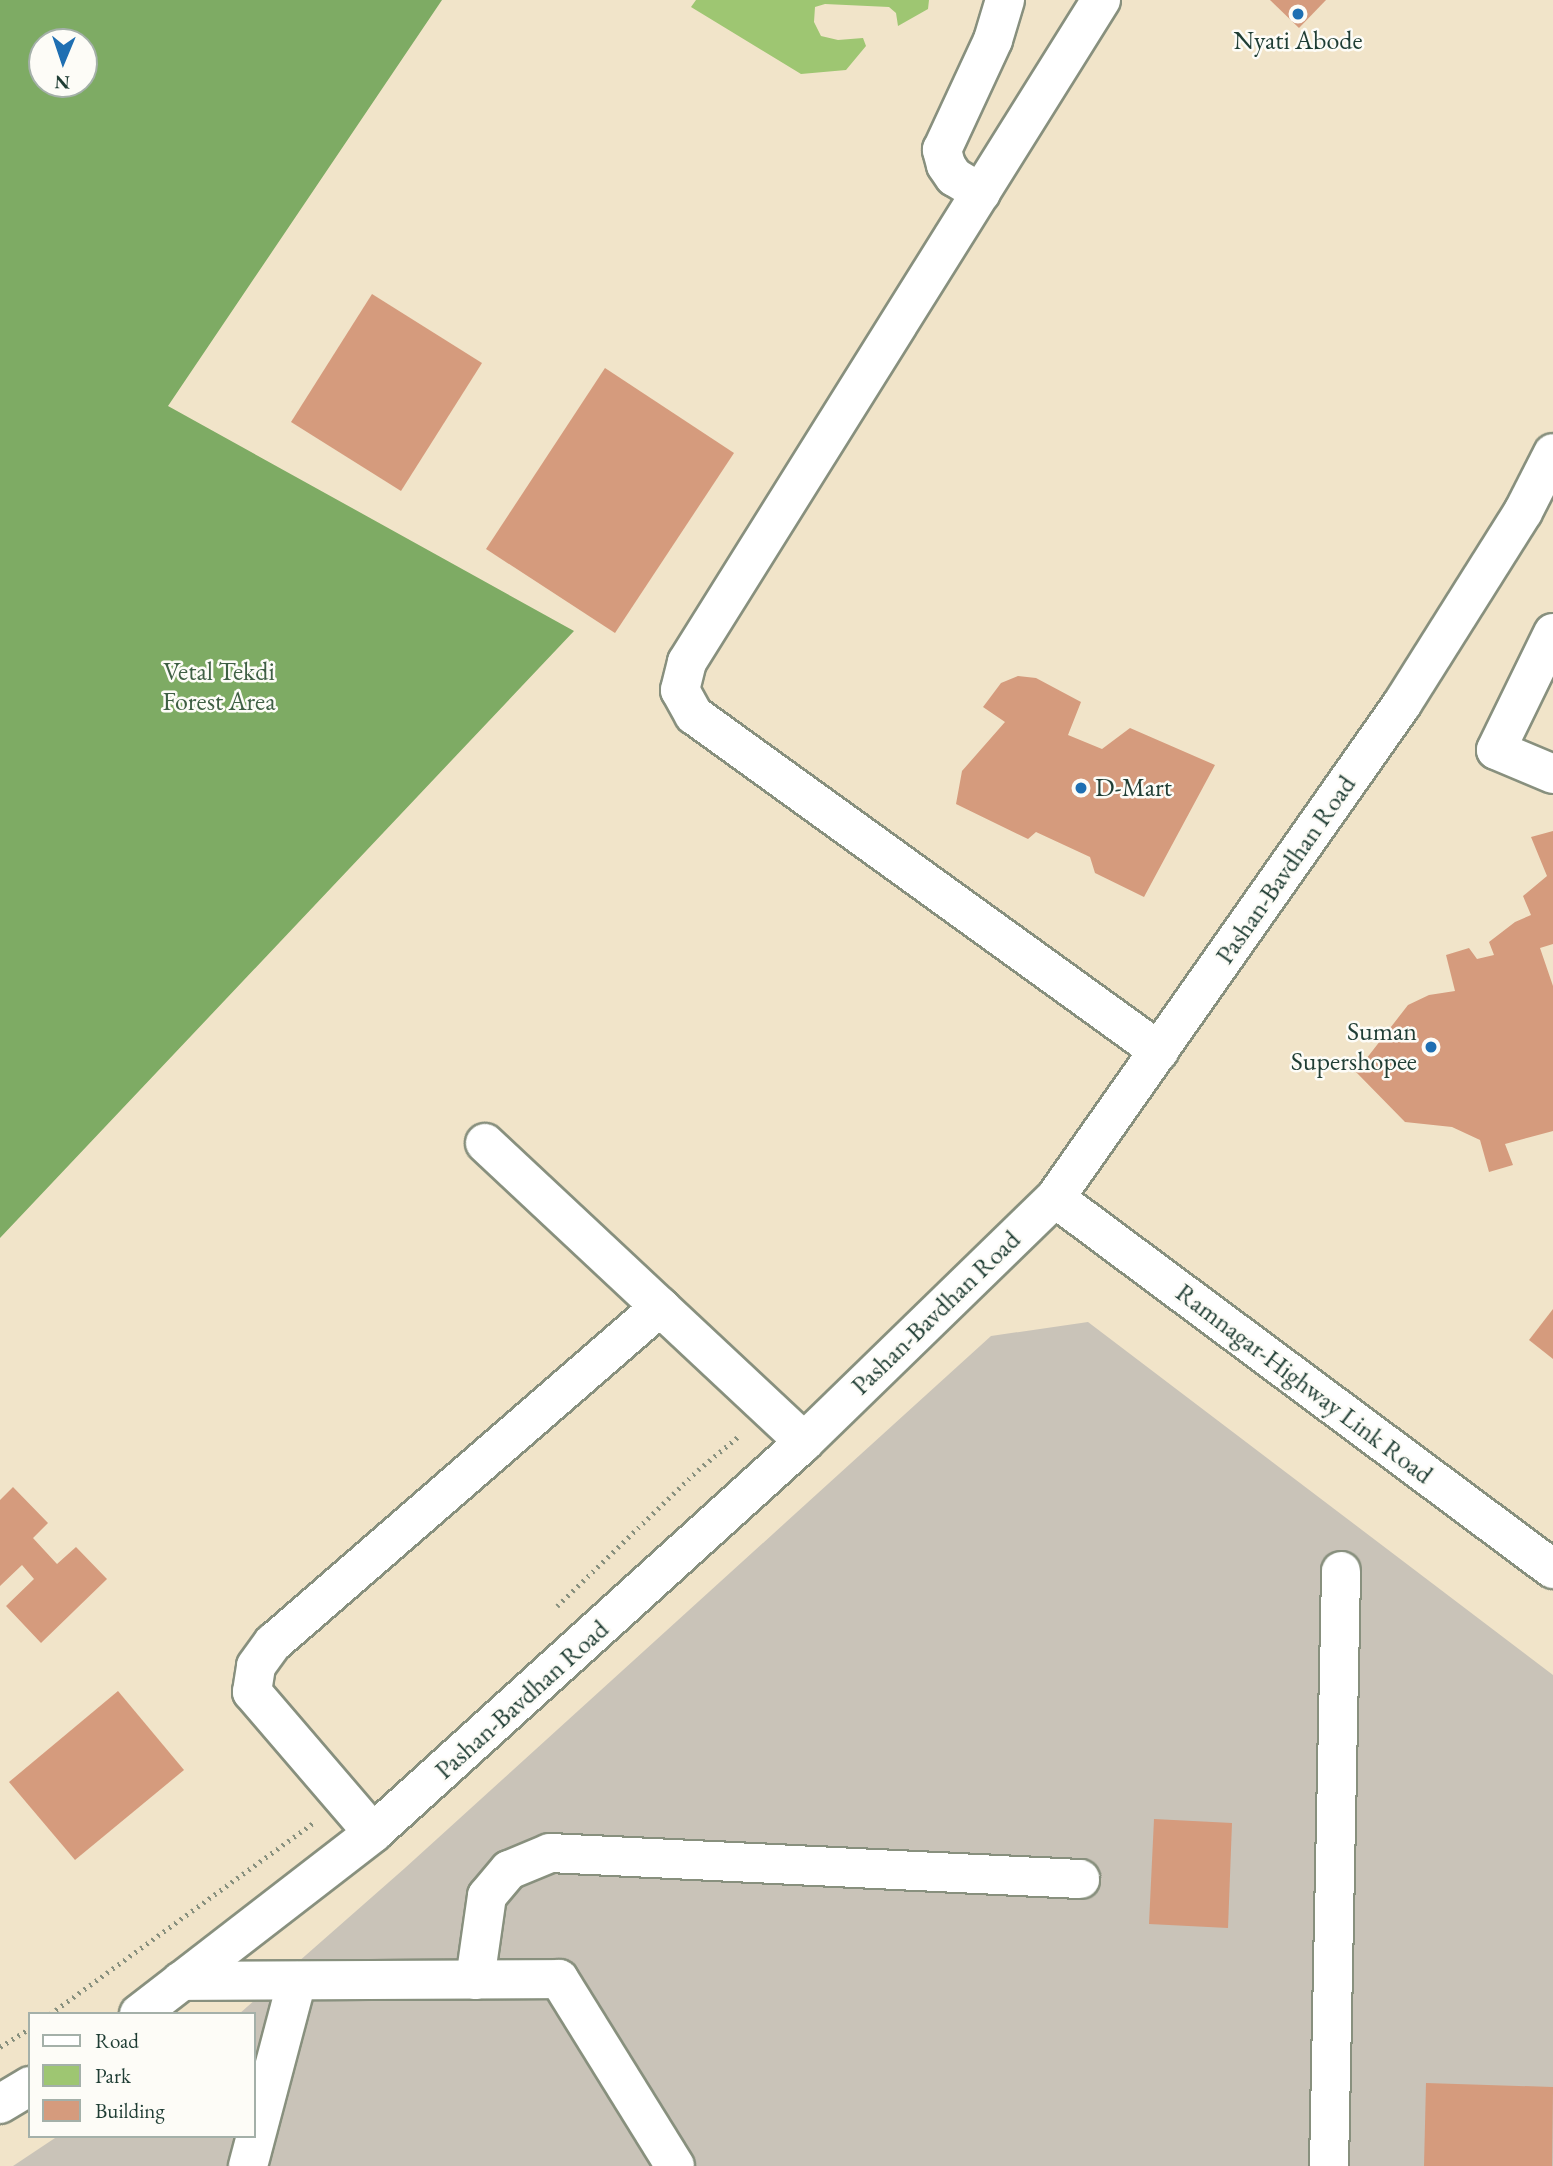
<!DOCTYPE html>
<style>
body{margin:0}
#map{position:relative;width:1553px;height:2166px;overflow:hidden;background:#f1e4c9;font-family:"EB Garamond",serif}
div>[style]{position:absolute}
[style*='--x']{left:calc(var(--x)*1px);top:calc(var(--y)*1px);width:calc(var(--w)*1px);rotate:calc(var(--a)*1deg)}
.industrial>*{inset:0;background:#c9c3b8}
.green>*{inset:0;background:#9ec672}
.forest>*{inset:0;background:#7eab64}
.building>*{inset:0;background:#d59b7d}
.path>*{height:4.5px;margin-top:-2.25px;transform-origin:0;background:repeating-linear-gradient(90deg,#88907e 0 2px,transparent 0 7px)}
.roads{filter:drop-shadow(2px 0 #88907e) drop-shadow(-2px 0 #88907e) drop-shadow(0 2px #88907e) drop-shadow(0 -2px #88907e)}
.minor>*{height:38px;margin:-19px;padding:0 19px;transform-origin:19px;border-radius:19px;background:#fff}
.major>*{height:38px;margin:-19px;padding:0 19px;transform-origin:19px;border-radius:19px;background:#fff}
.dots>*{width:19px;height:19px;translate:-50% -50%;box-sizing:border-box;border:4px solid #fdfcf7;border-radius:50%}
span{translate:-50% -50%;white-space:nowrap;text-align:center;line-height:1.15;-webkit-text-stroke:5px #fdfcf7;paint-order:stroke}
.poi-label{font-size:26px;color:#1f3d34}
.left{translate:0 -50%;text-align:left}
.right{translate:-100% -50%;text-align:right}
.park-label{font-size:26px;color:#3f5f44}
.street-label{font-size:26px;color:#1f3d34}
.legend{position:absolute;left:28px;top:2012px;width:228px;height:126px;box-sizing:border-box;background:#fdfcf7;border:2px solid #a4b0a9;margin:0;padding:9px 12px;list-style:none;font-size:21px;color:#1f3d34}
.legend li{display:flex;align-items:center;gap:14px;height:35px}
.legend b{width:35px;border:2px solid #a4b0a9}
.north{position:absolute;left:28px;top:28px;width:70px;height:70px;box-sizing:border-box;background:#fdfcf7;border:2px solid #a4b0a9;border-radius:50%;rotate:182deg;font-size:19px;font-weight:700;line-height:28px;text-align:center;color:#1f3d34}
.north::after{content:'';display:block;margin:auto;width:24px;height:32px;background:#1f6fb2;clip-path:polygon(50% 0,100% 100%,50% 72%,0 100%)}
</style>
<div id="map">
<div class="industrial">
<div style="clip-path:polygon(1088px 1322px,1553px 1675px,1553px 2166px,13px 2166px,58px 2136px,254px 2136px,254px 2014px,239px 2014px,405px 1868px,991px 1336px)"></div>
</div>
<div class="green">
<div style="clip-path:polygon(696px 0,929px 0,928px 9px,898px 26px,896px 13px,889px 7px,825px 4px,815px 7px,814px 22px,821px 36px,838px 40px,863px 38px,866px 46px,846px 70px,801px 74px,691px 7px)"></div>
</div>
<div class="forest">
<div style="clip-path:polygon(evenodd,0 0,442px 0,168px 406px,574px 631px,0 1238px,0 0,42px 42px,84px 42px,84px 84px,42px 84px,42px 42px)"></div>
</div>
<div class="building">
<div style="clip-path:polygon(1270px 0,1326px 0,1299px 28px)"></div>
<div style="clip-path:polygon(372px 294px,482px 363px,401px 491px,291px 422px)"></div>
<div style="clip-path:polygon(605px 368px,734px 453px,615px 633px,486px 549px)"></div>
<div style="clip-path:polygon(1018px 676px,1036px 678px,1081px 702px,1068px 735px,1102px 749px,1130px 728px,1215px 765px,1144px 897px,1095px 873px,1090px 857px,1036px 832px,1028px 839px,956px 804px,962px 771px,1005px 722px,983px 707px,1001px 683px)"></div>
<div style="clip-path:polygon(1553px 831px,1553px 944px,1540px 948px,1553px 986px,1553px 1131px,1505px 1144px,1513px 1165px,1489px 1172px,1480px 1140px,1452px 1127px,1405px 1122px,1356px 1072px,1408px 1005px,1429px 995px,1455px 991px,1446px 955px,1469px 948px,1477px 959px,1494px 955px,1489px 942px,1515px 922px,1531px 915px,1523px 896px,1547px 876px,1531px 837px)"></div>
<div style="clip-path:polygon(1553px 1309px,1553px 1359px,1529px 1340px)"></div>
<div style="clip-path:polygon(13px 1487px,48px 1523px,33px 1538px,57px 1564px,76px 1547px,107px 1579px,41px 1643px,6px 1606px,34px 1579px,22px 1565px,0 1586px,0 1500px)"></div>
<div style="clip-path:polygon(118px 1691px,184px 1770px,75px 1860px,9px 1782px)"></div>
<div style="clip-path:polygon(1154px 1819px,1232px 1823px,1228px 1928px,1149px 1924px)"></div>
<div style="clip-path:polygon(1426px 2083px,1553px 2087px,1552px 2166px,1424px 2166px)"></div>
</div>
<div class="path">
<div style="--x:557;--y:1606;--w:196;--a:-44"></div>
<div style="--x:698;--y:1470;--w:55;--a:-39.8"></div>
<div style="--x:50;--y:2014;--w:325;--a:-36"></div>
<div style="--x:0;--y:2047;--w:36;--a:-32"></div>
</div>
<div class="roads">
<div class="minor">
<div style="--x:1101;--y:0;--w:781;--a:122.02"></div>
<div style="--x:687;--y:662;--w:29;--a:104"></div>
<div style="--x:680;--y:690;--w:29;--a:61"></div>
<div style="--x:694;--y:715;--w:574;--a:35.85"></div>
<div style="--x:981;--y:193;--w:31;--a:-149"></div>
<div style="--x:954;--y:177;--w:14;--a:-124"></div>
<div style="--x:946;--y:165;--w:16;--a:-105"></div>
<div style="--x:942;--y:150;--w:121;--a:-65.1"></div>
<div style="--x:993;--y:40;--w:42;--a:-73.3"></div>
<div style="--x:1553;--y:633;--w:130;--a:116"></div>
<div style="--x:1496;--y:750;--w:62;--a:22.8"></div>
<div style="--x:485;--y:1143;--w:437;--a:43.1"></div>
<div style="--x:1055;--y:1198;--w:621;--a:36.69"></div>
<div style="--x:373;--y:1833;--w:186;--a:-130.6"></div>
<div style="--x:252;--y:1692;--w:26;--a:-81"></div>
<div style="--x:256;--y:1666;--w:29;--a:-54"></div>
<div style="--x:273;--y:1643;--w:513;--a:-40.97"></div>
<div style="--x:475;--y:1980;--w:85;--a:-81.9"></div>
<div style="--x:487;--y:1896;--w:34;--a:-50"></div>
<div style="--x:509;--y:1870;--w:44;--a:-22.5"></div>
<div style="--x:550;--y:1853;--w:531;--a:2.81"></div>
<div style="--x:181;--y:1981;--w:378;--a:-0.3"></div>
<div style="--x:559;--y:1979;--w:220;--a:58.2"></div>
<div style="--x:248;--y:2166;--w:191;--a:-75.2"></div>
<div style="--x:1329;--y:2166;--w:595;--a:-88.84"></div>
</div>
<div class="major">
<div style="--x:139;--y:2014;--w:296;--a:-37.7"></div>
<div style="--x:373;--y:1833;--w:582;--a:-42.21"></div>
<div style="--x:804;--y:1442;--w:350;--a:-44.2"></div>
<div style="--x:1055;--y:1198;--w:604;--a:-54.91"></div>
<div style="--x:1402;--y:704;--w:227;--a:-57.8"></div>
<div style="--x:1523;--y:512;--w:66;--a:-63"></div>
<div style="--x:0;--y:2104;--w:35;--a:-31"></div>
</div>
</div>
<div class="dots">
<div style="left:1298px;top:14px;background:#1f6fb2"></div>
<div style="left:1081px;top:788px;background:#1f6fb2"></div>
<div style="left:1431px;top:1047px;background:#1f6fb2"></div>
</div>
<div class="poi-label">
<span style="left:1298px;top:41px">Nyati Abode</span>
<span class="left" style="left:1095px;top:788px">D-Mart</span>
<span class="right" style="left:1417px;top:1047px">Suman<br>Supershopee</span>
</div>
<div class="park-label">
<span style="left:219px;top:687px">Vetal Tekdi<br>Forest Area</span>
</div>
<div class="street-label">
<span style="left:1286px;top:870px;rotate:-55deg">Pashan-Bavdhan Road</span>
<span style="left:936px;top:1313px;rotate:-44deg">Pashan-Bavdhan Road</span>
<span style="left:1304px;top:1384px;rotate:37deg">Ramnagar-Highway Link Road</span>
<span style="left:522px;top:1700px;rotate:-42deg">Pashan-Bavdhan Road</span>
</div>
<ul class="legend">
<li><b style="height:9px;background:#fff"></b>Road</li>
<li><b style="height:19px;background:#9ec672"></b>Park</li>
<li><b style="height:19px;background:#d59b7d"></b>Building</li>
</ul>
<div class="north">N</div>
</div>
